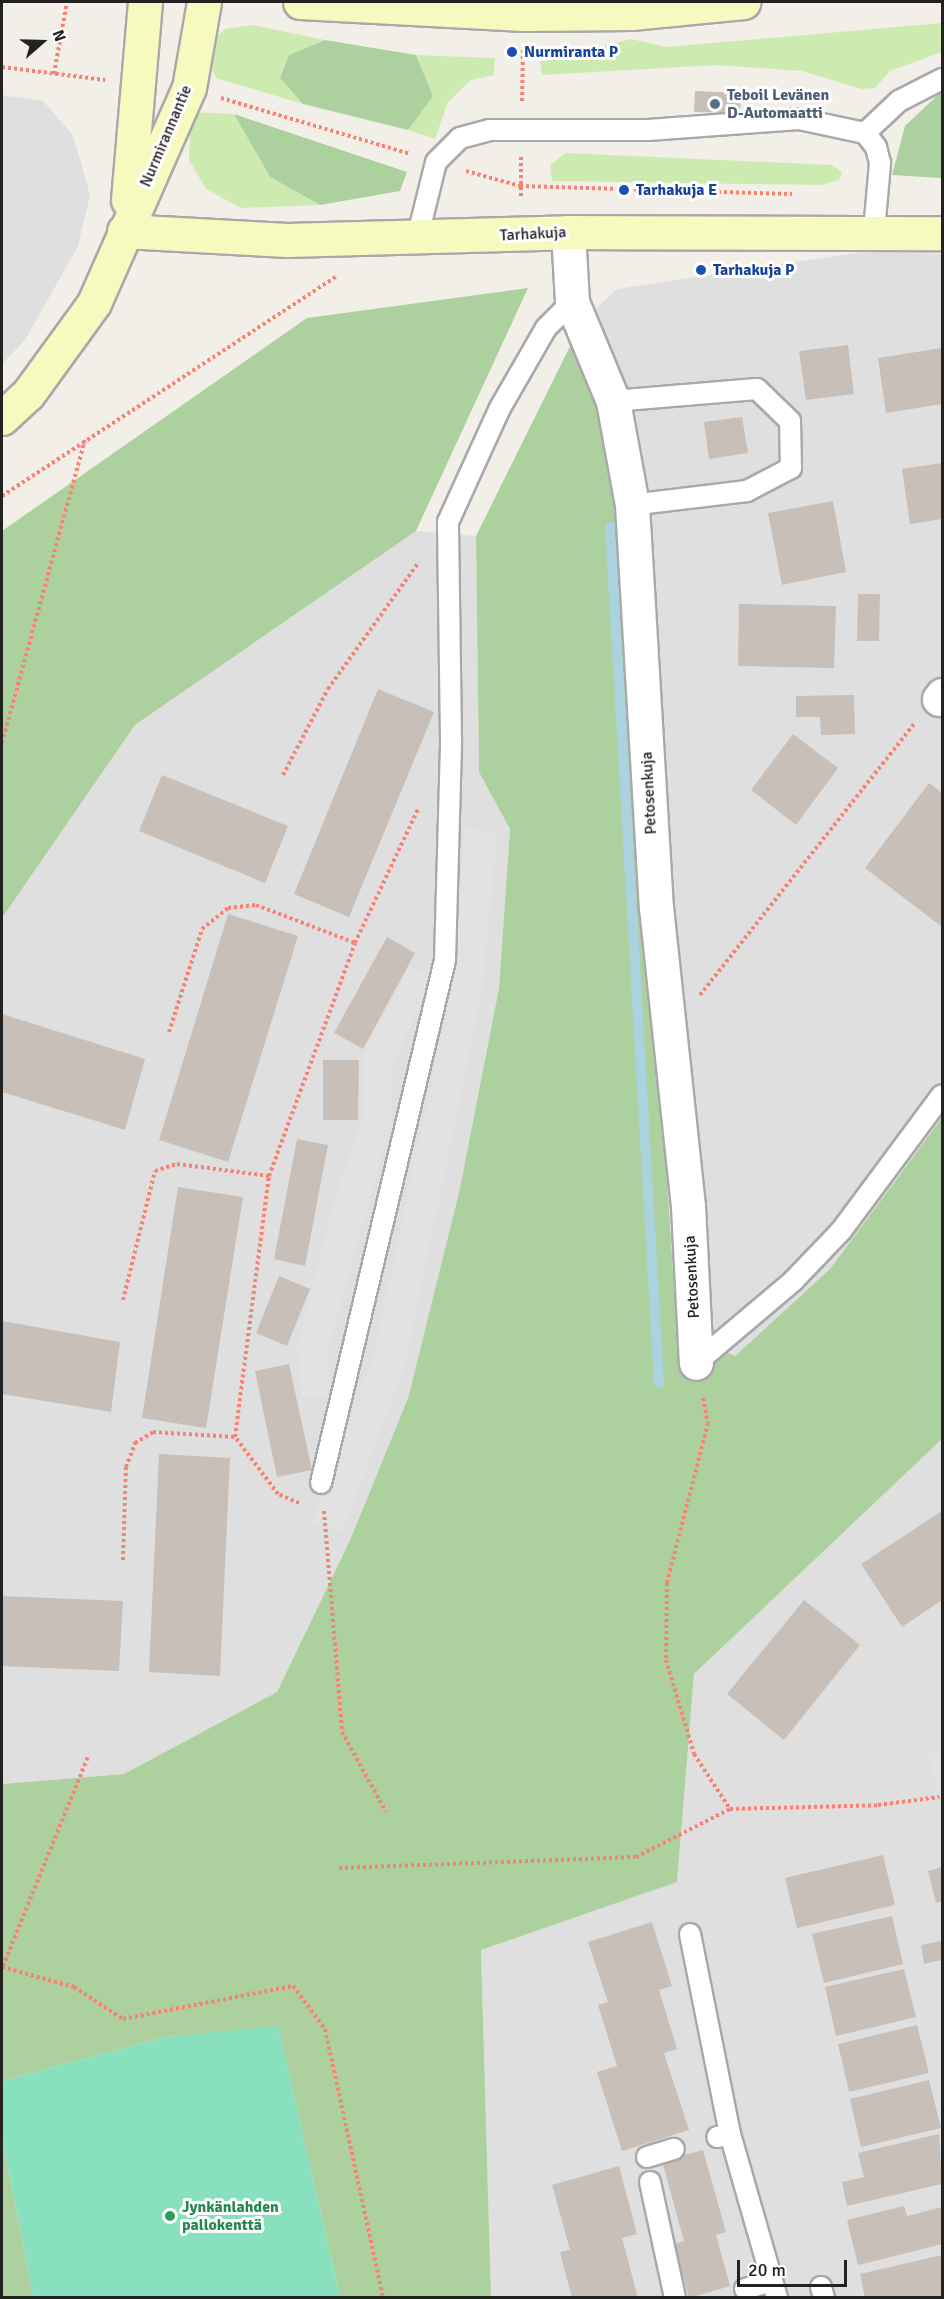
<!DOCTYPE html>
<meta charset="utf-8">
<style>
body{margin:0}
#map{position:relative;width:944px;height:2299px;overflow:hidden;background:#f2efe9;font-family:Signika,sans-serif}
div>[style]{position:absolute}
[style*='--x']{left:calc(var(--x)*1px);top:calc(var(--y)*1px);width:calc(var(--w)*1px);rotate:calc(var(--a)*1deg)}
.residential>*{inset:0;background:#e0dfdf}
.grass>*{inset:0;background:#cdebb0}
.forest>*{inset:0;background:#add19e}
.pitch>*{inset:0;background:#88e0be}
.parking>*{inset:0;background:#e2e2e2}
.stream>*{height:10px;margin:-5px;padding:0 5px;transform-origin:5px;border-radius:5px;background:#aad3df}
.building>*{inset:0;background:#c7bfb8}
.path>*{height:4px;margin-top:-2px;transform-origin:0;background:repeating-linear-gradient(90deg,#fa8072 0 3px,transparent 0 6px)}
.roads{filter:drop-shadow(2px 0 #a9a9a9) drop-shadow(-2px 0 #a9a9a9) drop-shadow(0 2px #a9a9a9) drop-shadow(0 -2px #a9a9a9)}
.lane>*{height:20px;margin:-10px;padding:0 10px;transform-origin:10px;border-radius:10px;background:#fff}
.street>*{height:33px;margin:-16.5px;padding:0 16.5px;transform-origin:16.5px;border-radius:16.5px;background:#fff}
.secondary>*{height:33px;margin:-16.5px;padding:0 16.5px;transform-origin:16.5px;border-radius:16.5px;background:#f7fabf}
.dots>*{width:16px;height:16px;translate:-50% -50%;box-sizing:border-box;border:3px solid #fff;border-radius:50%}
span{translate:-50% -50%;white-space:nowrap;text-align:center;line-height:1.15;-webkit-text-stroke:6px #fff;paint-order:stroke}
.transit-label{font-size:16px;color:#164399;font-weight:700}
.left{translate:0 -50%;text-align:left}
.service-label{font-size:16px;color:#4e5e75;font-weight:700}
.street-label{font-size:16px;color:#222}
.leisure-label{font-size:16px;color:#27864d;font-weight:700}
.frame{position:absolute;inset:0;border:3px solid #222;pointer-events:none}
.north{position:absolute;left:12px;top:12px;width:60px;height:60px;-webkit-text-stroke:4px #fff;paint-order:stroke;rotate:70deg;font-size:16px;font-weight:700;line-height:24px;text-align:center;color:#222}
.north::after{content:'';display:block;margin:auto;width:21px;height:27px;background:#222;clip-path:polygon(50% 0,100% 100%,50% 72%,0 100%)}
.scale{position:absolute;left:737px;top:2260px;width:110px;height:27px;box-sizing:border-box;border:3px solid #222;border-top:0;padding-left:8px;font-size:18px;line-height:21px;white-space:nowrap;color:#222;-webkit-text-stroke:4px #fff;paint-order:stroke}
</style>
<div id="map">
<div class="residential">
<div style="clip-path:polygon(2px 95px,43px 101px,73px 135px,90px 195px,78px 246px,25px 340px,2px 364px)"></div>
<div style="clip-path:polygon(862px 252px,942px 254px,942px 1118px,830px 1269px,735px 1356px,677px 1331px,621px 494px,583px 320px,617px 289px)"></div>
<div style="clip-path:polygon(416px 531px,476px 536px,479px 771px,510px 828px,499px 988px,459px 1193px,408px 1398px,351px 1538px,277px 1692px,124px 1774px,2px 1784px,2px 918px,135px 725px)"></div>
<div style="clip-path:polygon(942px 1439px,942px 2297px,491px 2297px,481px 1950px,677px 1882px,694px 1674px)"></div>
</div>
<div class="grass">
<div style="clip-path:polygon(942px 23px,942px 52px,890px 71px,875px 88px,861px 89px,802px 71px,717px 65px,542px 75px,540px 62px,631px 39px,667px 47px)"></div>
<div style="clip-path:polygon(253px 25px,325px 40px,289px 55px,280px 77px,303px 104px,216px 78px,207px 59px,211px 42px,225px 29px)"></div>
<div style="clip-path:polygon(416px 55px,495px 58px,494px 75px,471px 80px,448px 102px,435px 139px,408px 130px,431px 92px)"></div>
<div style="clip-path:polygon(191px 112px,234px 114px,270px 177px,320px 205px,241px 208px,206px 189px,189px 160px)"></div>
<div style="clip-path:polygon(566px 153px,832px 165px,842px 172px,839px 180px,821px 185px,552px 181px,550px 165px)"></div>
</div>
<div class="forest">
<div style="clip-path:polygon(325px 40px,416px 55px,433px 96px,408px 130px,303px 104px,280px 78px,289px 55px)"></div>
<div style="clip-path:polygon(942px 91px,942px 178px,892px 175px,905px 126px)"></div>
<div style="clip-path:polygon(234px 114px,407px 172px,400px 191px,320px 205px,270px 177px)"></div>
<div style="clip-path:polygon(528px 288px,416px 531px,135px 725px,2px 918px,2px 531px,307px 318px)"></div>
<div style="clip-path:polygon(583px 320px,621px 494px,677px 1331px,735px 1356px,830px 1269px,942px 1118px,942px 1439px,694px 1674px,677px 1882px,481px 1950px,491px 2297px,340px 2297px,278px 2027px,166px 2037px,2px 2081px,2px 1784px,124px 1774px,277px 1692px,351px 1538px,408px 1398px,459px 1193px,499px 988px,510px 829px,479px 772px,476px 536px)"></div>
<div style="clip-path:polygon(2px 2135px,33px 2297px,2px 2297px)"></div>
</div>
<div class="pitch">
<div style="clip-path:polygon(278px 2026px,340px 2297px,33px 2297px,2px 2135px,2px 2081px,166px 2037px)"></div>
</div>
<div class="parking">
<div style="clip-path:polygon(465px 828px,497px 832px,482px 991px,405px 1366px,342px 1532px,312px 1522px,373px 1358px,404px 1213px,451px 988px)"></div>
<div style="clip-path:polygon(410px 965px,433px 978px,392px 1066px,392px 1119px,330px 1342px,328px 1396px,302px 1397px,297px 1348px,336px 1194px,363px 1117px,362px 1056px)"></div>
<div style="clip-path:polygon(942px 1752px,942px 1810px,928px 1754px)"></div>
</div>
<div class="stream">
<div style="--x:610;--y:527;--w:858;--a:86.73"></div>
</div>
<div class="building">
<div style="clip-path:polygon(695px 91px,741px 93px,740px 113px,694px 112px)"></div>
<div style="clip-path:polygon(848px 345px,854px 394px,806px 400px,799px 351px)"></div>
<div style="clip-path:polygon(942px 348px,942px 404px,886px 413px,878px 358px)"></div>
<div style="clip-path:polygon(742px 417px,748px 453px,709px 459px,704px 422px)"></div>
<div style="clip-path:polygon(942px 463px,942px 519px,910px 524px,902px 469px)"></div>
<div style="clip-path:polygon(833px 501px,846px 572px,782px 585px,768px 513px)"></div>
<div style="clip-path:polygon(858px 594px,880px 594px,879px 641px,857px 641px)"></div>
<div style="clip-path:polygon(739px 604px,836px 606px,834px 668px,738px 666px)"></div>
<div style="clip-path:polygon(378px 689px,434px 712px,349px 917px,294px 894px)"></div>
<div style="clip-path:polygon(854px 695px,855px 734px,821px 735px,820px 717px,796px 717px,796px 696px)"></div>
<div style="clip-path:polygon(793px 734px,838px 768px,796px 825px,751px 790px)"></div>
<div style="clip-path:polygon(162px 775px,288px 826px,265px 883px,139px 831px)"></div>
<div style="clip-path:polygon(929px 783px,942px 793px,942px 927px,865px 868px)"></div>
<div style="clip-path:polygon(228px 914px,298px 936px,228px 1162px,159px 1140px)"></div>
<div style="clip-path:polygon(387px 937px,415px 953px,363px 1049px,334px 1033px)"></div>
<div style="clip-path:polygon(2px 1014px,145px 1059px,125px 1130px,2px 1092px)"></div>
<div style="clip-path:polygon(323px 1060px,359px 1060px,358px 1120px,323px 1120px)"></div>
<div style="clip-path:polygon(297px 1139px,328px 1145px,305px 1266px,274px 1259px)"></div>
<div style="clip-path:polygon(178px 1187px,243px 1197px,206px 1428px,142px 1418px)"></div>
<div style="clip-path:polygon(279px 1276px,310px 1289px,287px 1346px,256px 1333px)"></div>
<div style="clip-path:polygon(2px 1321px,120px 1342px,111px 1412px,2px 1394px)"></div>
<div style="clip-path:polygon(289px 1364px,312px 1470px,277px 1477px,255px 1371px)"></div>
<div style="clip-path:polygon(159px 1454px,230px 1458px,220px 1676px,149px 1672px)"></div>
<div style="clip-path:polygon(942px 1511px,942px 1600px,902px 1627px,861px 1564px)"></div>
<div style="clip-path:polygon(2px 1596px,123px 1601px,119px 1671px,2px 1666px)"></div>
<div style="clip-path:polygon(804px 1600px,860px 1645px,784px 1740px,727px 1694px)"></div>
<div style="clip-path:polygon(883px 1855px,895px 1905px,797px 1928px,785px 1878px)"></div>
<div style="clip-path:polygon(942px 1867px,942px 1901px,936px 1903px,928px 1871px)"></div>
<div style="clip-path:polygon(892px 1916px,903px 1964px,824px 1983px,812px 1934px)"></div>
<div style="clip-path:polygon(652px 1922px,672px 1986px,659px 1990px,677px 2049px,664px 2053px,689px 2130px,622px 2151px,597px 2072px,617px 2066px,598px 2005px,608px 2002px,588px 1942px)"></div>
<div style="clip-path:polygon(942px 1941px,942px 1960px,924px 1964px,921px 1945px)"></div>
<div style="clip-path:polygon(904px 1969px,916px 2017px,836px 2036px,825px 1987px)"></div>
<div style="clip-path:polygon(917px 2025px,929px 2073px,849px 2092px,838px 2044px)"></div>
<div style="clip-path:polygon(929px 2080px,941px 2128px,861px 2147px,850px 2099px)"></div>
<div style="clip-path:polygon(939px 2134px,942px 2184px,847px 2206px,842px 2182px,864px 2177px,858px 2153px)"></div>
<div style="clip-path:polygon(703px 2150px,726px 2232px,716px 2235px,730px 2286px,689px 2298px,674px 2244px,684px 2241px,662px 2161px)"></div>
<div style="clip-path:polygon(619px 2166px,637px 2234px,622px 2238px,638px 2298px,572px 2298px,560px 2252px,570px 2250px,552px 2185px)"></div>
<div style="clip-path:polygon(904px 2206px,907px 2216px,942px 2207px,942px 2244px,858px 2265px,847px 2220px)"></div>
<div style="clip-path:polygon(942px 2255px,942px 2297px,865px 2298px,860px 2274px)"></div>
</div>
<div class="path">
<div style="--x:2;--y:67;--w:104;--a:7.2"></div>
<div style="--x:54;--y:74;--w:73;--a:-79.8"></div>
<div style="--x:221;--y:98;--w:197;--a:16.5"></div>
<div style="--x:522;--y:101;--w:52;--a:-88.9"></div>
<div style="--x:521;--y:157;--w:40;--a:90"></div>
<div style="--x:466;--y:171;--w:56;--a:15.5"></div>
<div style="--x:520;--y:186;--w:272;--a:1.7"></div>
<div style="--x:2;--y:496;--w:401;--a:-33.3"></div>
<div style="--x:2;--y:743;--w:314;--a:-74.7"></div>
<div style="--x:283;--y:775;--w:97;--a:-62.4"></div>
<div style="--x:328;--y:689;--w:156;--a:-54.4"></div>
<div style="--x:700;--y:995;--w:347;--a:-51.7"></div>
<div style="--x:169;--y:1032;--w:108;--a:-72.2"></div>
<div style="--x:202;--y:929;--w:33;--a:-39"></div>
<div style="--x:228;--y:908;--w:28;--a:-6"></div>
<div style="--x:256;--y:905;--w:106;--a:21"></div>
<div style="--x:123;--y:1300;--w:133;--a:-76.1"></div>
<div style="--x:155;--y:1171;--w:23;--a:-18"></div>
<div style="--x:177;--y:1164;--w:93;--a:7.4"></div>
<div style="--x:703;--y:1398;--w:25;--a:79"></div>
<div style="--x:708;--y:1423;--w:165;--a:104.4"></div>
<div style="--x:667;--y:1583;--w:77;--a:90.7"></div>
<div style="--x:666;--y:1660;--w:98;--a:73.4"></div>
<div style="--x:694;--y:1754;--w:66;--a:56.8"></div>
<div style="--x:730;--y:1809;--w:148;--a:-1.5"></div>
<div style="--x:878;--y:1805;--w:62;--a:-7.5"></div>
<div style="--x:299;--y:1503;--w:23;--a:-157"></div>
<div style="--x:278;--y:1494;--w:71;--a:-127"></div>
<div style="--x:235;--y:1437;--w:263;--a:-82.6"></div>
<div style="--x:269;--y:1176;--w:248;--a:-69.7"></div>
<div style="--x:355;--y:943;--w:148;--a:-64.8"></div>
<div style="--x:324;--y:1511;--w:222;--a:85.3"></div>
<div style="--x:342;--y:1732;--w:91;--a:61.2"></div>
<div style="--x:123;--y:1560;--w:93;--a:-88.2"></div>
<div style="--x:126;--y:1467;--w:26;--a:-69"></div>
<div style="--x:135;--y:1443;--w:21;--a:-31"></div>
<div style="--x:153;--y:1432;--w:82;--a:3.5"></div>
<div style="--x:339;--y:1868;--w:297;--a:-2.1"></div>
<div style="--x:636;--y:1857;--w:106;--a:-27.1"></div>
<div style="--x:3;--y:1966;--w:226;--a:-67.9"></div>
<div style="--x:2;--y:1967;--w:75;--a:15.5"></div>
<div style="--x:74;--y:1987;--w:59;--a:33.1"></div>
<div style="--x:123;--y:2019;--w:173;--a:-11"></div>
<div style="--x:293;--y:1986;--w:54;--a:53.3"></div>
<div style="--x:325;--y:2029;--w:275;--a:77.8"></div>
</div>
<div class="roads">
<div class="lane">
<div style="--x:865;--y:133;--w:47;--a:-43.3"></div>
<div style="--x:899;--y:101;--w:48;--a:-27.1"></div>
<div style="--x:417;--y:239;--w:79;--a:-76.1"></div>
<div style="--x:436;--y:162;--w:34;--a:-45"></div>
<div style="--x:460;--y:138;--w:30;--a:-15"></div>
<div style="--x:489;--y:130;--w:159;--a:0"></div>
<div style="--x:648;--y:130;--w:151;--a:-4.2"></div>
<div style="--x:799;--y:119;--w:67;--a:12"></div>
<div style="--x:865;--y:133;--w:18;--a:52"></div>
<div style="--x:876;--y:147;--w:16;--a:76"></div>
<div style="--x:880;--y:163;--w:68;--a:95"></div>
<div style="--x:613;--y:401;--w:144;--a:-4.8"></div>
<div style="--x:757;--y:389;--w:46;--a:44.1"></div>
<div style="--x:790;--y:421;--w:47;--a:88.8"></div>
<div style="--x:791;--y:468;--w:50;--a:152.4"></div>
<div style="--x:747;--y:491;--w:116;--a:173.1"></div>
<div style="--x:696;--y:1363;--w:127;--a:-40.2"></div>
<div style="--x:793;--y:1281;--w:69;--a:-46.2"></div>
<div style="--x:841;--y:1231;--w:169;--a:-53.4"></div>
<div style="--x:321;--y:1483;--w:537;--a:-76.66"></div>
<div style="--x:445;--y:960;--w:220;--a:-88.4"></div>
<div style="--x:451;--y:740;--w:218;--a:-90.8"></div>
<div style="--x:448;--y:522;--w:125;--a:-65.5"></div>
<div style="--x:500;--y:408;--w:92;--a:-60.1"></div>
<div style="--x:546;--y:328;--w:37;--a:-45"></div>
<div style="--x:690;--y:1934;--w:204;--a:78.7"></div>
<div style="--x:730;--y:2134;--w:13;--a:167"></div>
<div style="--x:730;--y:2134;--w:171;--a:74"></div>
<div style="--x:647;--y:2157;--w:28;--a:-17"></div>
<div style="--x:650;--y:2182;--w:119;--a:77.8"></div>
<div style="--x:821;--y:2287;--w:11;--a:75"></div>
<div style="--x:745;--y:2289;--w:28;--a:-17"></div>
</div>
<div class="street">
<div style="--x:568;--y:232;--w:70;--a:86.7"></div>
<div style="--x:572;--y:302;--w:107;--a:67.5"></div>
<div style="--x:613;--y:401;--w:106;--a:79.6"></div>
<div style="--x:632;--y:505;--w:403;--a:86.6"></div>
<div style="--x:656;--y:907;--w:301;--a:83.9"></div>
<div style="--x:688;--y:1206;--w:157;--a:87.1"></div>
<div style="--x:939;--y:699;--w:5;--a:-53"></div>
</div>
<div class="secondary">
<div style="--x:300;--y:2;--w:224;--a:3.1"></div>
<div style="--x:524;--y:14;--w:107;--a:-0.5"></div>
<div style="--x:631;--y:13;--w:113;--a:-5.6"></div>
<div style="--x:128;--y:200;--w:199;--a:-85.1"></div>
<div style="--x:124;--y:231;--w:163;--a:3.2"></div>
<div style="--x:287;--y:240;--w:281;--a:-1.6"></div>
<div style="--x:568;--y:232;--w:374;--a:0.2"></div>
<div style="--x:2;--y:418;--w:35;--a:-43"></div>
<div style="--x:28;--y:394;--w:112;--a:-54"></div>
<div style="--x:94;--y:303;--w:235;--a:-66.2"></div>
<div style="--x:189;--y:88;--w:87;--a:-80.1"></div>
</div>
</div>
<div class="dots">
<div style="left:512px;top:52px;background:#1a4fb4"></div>
<div style="left:715px;top:104px;background:#5c6f8a"></div>
<div style="left:624px;top:190px;background:#1a4fb4"></div>
<div style="left:701px;top:270px;background:#1a4fb4"></div>
<div style="left:170px;top:2216px;background:#2e9e5b"></div>
</div>
<div class="transit-label">
<span class="left" style="left:524px;top:52px">Nurmiranta P</span>
<span class="left" style="left:636px;top:190px">Tarhakuja E</span>
<span class="left" style="left:713px;top:270px">Tarhakuja P</span>
</div>
<div class="service-label">
<span class="left" style="left:727px;top:104px">Teboil Levänen<br>D-Automaatti</span>
</div>
<div class="street-label">
<span style="left:166px;top:136px;rotate:-67deg">Nurmirannantie</span>
<span style="left:533px;top:234px;rotate:-3deg">Tarhakuja</span>
<span style="left:649px;top:793px;rotate:-93deg">Petosenkuja</span>
<span style="left:692px;top:1277px;rotate:-93deg">Petosenkuja</span>
</div>
<div class="leisure-label">
<span class="left" style="left:182px;top:2216px">Jynkänlahden<br>pallokenttä</span>
</div>
<div class="frame"></div>
<div class="north">N</div>
<div class="scale">20 m</div>
</div>
